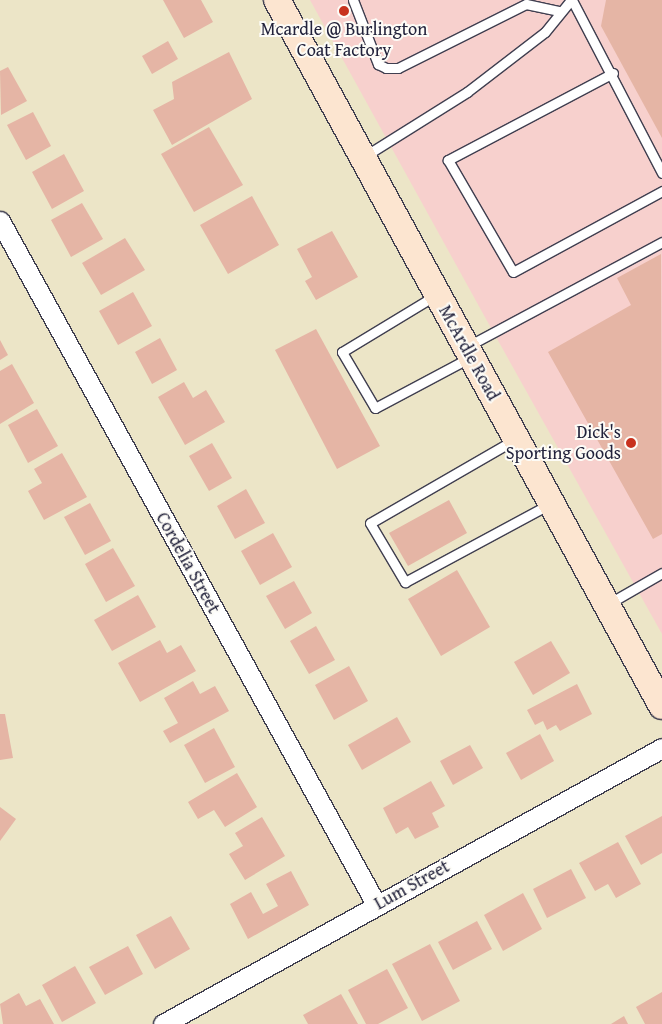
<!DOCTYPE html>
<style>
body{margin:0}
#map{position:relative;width:662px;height:1024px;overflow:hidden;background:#ece5c7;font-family:"Gentium Book Plus",serif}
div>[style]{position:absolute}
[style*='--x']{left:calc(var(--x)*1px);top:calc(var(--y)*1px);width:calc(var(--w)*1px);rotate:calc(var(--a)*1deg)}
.built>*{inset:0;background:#f7d0cd}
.building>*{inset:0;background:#e5b5a5}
.roads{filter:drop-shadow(1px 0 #403f50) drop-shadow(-1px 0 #403f50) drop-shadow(0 1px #403f50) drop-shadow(0 -1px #403f50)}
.service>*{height:9px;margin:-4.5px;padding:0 4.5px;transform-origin:4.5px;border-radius:4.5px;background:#fff}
.minor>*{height:19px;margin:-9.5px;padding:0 9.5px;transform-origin:9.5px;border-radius:9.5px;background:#fff}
.secondary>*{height:26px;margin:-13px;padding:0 13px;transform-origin:13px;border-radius:13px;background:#fce5d0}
.dots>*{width:14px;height:14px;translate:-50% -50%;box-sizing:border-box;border:2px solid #fdfcf7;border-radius:50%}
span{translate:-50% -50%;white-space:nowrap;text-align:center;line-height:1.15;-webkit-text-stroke:4px #fdfcf7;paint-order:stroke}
.poi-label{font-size:18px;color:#22223b}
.right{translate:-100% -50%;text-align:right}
.street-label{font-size:18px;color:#22223b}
</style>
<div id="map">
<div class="built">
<div style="clip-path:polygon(310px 0,662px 0,662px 634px,486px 319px)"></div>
</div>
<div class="building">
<div style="clip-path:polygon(163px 0,201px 0,213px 22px,184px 38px)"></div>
<div style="clip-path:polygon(606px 0,662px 0,662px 138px,601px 26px)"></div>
<div style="clip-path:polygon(168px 41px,178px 59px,152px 74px,142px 56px)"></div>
<div style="clip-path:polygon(229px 52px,252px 99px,172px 145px,153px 110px,174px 99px,172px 82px)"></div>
<div style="clip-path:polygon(8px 67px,27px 101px,1px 115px,0 71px)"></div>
<div style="clip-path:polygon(33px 112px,51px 146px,26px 160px,7px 125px)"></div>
<div style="clip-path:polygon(209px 127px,243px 185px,194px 212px,161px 154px)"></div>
<div style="clip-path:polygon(64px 154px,84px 191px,52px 209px,32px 172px)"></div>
<div style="clip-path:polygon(252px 196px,279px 245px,228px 274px,200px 225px)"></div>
<div style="clip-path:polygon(82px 203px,103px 239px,71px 257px,51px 220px)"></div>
<div style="clip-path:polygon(332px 231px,358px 277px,316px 300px,305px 281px,312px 277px,297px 249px)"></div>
<div style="clip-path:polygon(125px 238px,145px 270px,101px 295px,82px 263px)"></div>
<div style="clip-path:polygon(661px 254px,662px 534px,653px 539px,548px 352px,631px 305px,617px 278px)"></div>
<div style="clip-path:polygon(133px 292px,152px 326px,118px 345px,99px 311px)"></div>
<div style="clip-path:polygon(316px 329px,380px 446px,337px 469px,275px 350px)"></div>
<div style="clip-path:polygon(160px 338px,177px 370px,152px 384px,135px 352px)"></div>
<div style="clip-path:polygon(0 340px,8px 355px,0 360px)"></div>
<div style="clip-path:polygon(12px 364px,34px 403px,0 424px,0 371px)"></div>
<div style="clip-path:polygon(184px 382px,193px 398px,206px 390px,225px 422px,185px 445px,158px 397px)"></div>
<div style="clip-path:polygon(37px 409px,58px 446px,28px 463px,8px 425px)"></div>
<div style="clip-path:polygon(212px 443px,232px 478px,209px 491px,189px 456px)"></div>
<div style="clip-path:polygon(62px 453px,87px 497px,44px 520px,28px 491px,42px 483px,34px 469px)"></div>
<div style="clip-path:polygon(246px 489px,265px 523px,235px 539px,217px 506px)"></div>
<div style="clip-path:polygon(449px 500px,467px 533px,408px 566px,389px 533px)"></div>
<div style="clip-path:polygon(90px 503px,111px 541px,85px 555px,64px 517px)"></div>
<div style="clip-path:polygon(273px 533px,292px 567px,260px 585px,241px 551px)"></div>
<div style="clip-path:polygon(113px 548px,135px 586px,106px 602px,85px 564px)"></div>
<div style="clip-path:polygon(457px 570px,490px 627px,441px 656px,408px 599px)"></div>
<div style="clip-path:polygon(294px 581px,312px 613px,285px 629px,266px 596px)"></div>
<div style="clip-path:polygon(138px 595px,156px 627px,112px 651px,94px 620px)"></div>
<div style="clip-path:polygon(316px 626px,335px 660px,309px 674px,290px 641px)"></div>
<div style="clip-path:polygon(160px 640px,167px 653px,181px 645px,196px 671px,140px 702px,118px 663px)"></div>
<div style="clip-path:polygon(551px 641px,570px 673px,533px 695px,514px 662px)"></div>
<div style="clip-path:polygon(349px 666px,368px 701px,334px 720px,315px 685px)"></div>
<div style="clip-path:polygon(193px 681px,200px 694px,215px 686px,229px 711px,170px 743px,163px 731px,178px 723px,164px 698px)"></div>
<div style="clip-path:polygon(577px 684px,592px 714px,560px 731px,556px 725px,547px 730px,543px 721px,535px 725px,527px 710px)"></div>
<div style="clip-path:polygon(0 714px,5px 714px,13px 758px,0 760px)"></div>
<div style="clip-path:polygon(397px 717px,411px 742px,362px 770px,348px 745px)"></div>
<div style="clip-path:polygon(214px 728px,235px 767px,205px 783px,184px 745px)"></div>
<div style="clip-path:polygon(540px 734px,554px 761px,521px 780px,506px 753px)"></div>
<div style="clip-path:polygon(470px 745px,483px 768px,453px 785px,440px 761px)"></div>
<div style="clip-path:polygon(237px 773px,257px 807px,225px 827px,214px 810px,198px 819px,188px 802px)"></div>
<div style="clip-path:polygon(431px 781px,445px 806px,432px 813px,439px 827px,415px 839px,408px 827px,396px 834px,383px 808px)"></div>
<div style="clip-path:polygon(0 807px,16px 819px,0 841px)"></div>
<div style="clip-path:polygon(662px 816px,662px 853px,641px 865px,625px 836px)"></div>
<div style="clip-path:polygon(262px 817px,285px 856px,245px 880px,229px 854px,243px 846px,235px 833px)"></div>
<div style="clip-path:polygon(618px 842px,641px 884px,616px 898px,608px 884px,595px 891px,579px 863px)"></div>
<div style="clip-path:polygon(571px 869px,586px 898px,547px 918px,533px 889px)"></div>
<div style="clip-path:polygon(291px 871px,309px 905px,248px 939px,230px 904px,251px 892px,263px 914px,278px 906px,266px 884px)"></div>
<div style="clip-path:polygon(523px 893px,542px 929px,503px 951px,484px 915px)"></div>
<div style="clip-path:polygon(171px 916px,190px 949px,155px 969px,136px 935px)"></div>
<div style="clip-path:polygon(477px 921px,492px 949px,453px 970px,438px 942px)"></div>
<div style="clip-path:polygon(430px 944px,460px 1001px,422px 1021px,392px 964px)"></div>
<div style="clip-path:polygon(128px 946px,143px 974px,105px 995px,89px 967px)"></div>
<div style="clip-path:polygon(75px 966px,96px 1003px,62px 1022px,42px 985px)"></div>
<div style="clip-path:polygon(387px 969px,408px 1008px,378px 1024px,366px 1024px,348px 990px)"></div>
<div style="clip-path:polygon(662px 992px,662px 1024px,645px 1024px,636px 1007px)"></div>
<div style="clip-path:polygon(19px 993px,26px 1006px,40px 999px,54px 1024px,3px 1024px,0 1004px)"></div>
<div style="clip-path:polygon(341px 994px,358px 1024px,308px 1024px,303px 1015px)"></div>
<div style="clip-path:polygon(624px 1016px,628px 1024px,611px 1024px)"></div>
</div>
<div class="roads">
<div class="service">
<div style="--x:353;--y:0;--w:69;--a:68.7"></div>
<div style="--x:378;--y:64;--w:9;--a:27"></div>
<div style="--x:386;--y:68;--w:12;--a:0"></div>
<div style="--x:398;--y:68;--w:143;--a:-26.6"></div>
<div style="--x:526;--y:4;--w:33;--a:12"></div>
<div style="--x:572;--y:0;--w:195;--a:62.5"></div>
<div style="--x:613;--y:73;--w:187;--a:152.2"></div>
<div style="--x:448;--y:160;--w:129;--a:59.9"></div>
<div style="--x:513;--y:272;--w:170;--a:-28.5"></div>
<div style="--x:365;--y:156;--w:120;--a:-32.1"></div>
<div style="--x:467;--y:92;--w:98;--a:-37.6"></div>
<div style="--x:545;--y:32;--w:41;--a:-50.9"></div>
<div style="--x:436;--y:295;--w:110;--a:148.8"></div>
<div style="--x:342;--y:352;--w:65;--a:59.5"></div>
<div style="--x:375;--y:408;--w:106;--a:-28"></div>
<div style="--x:468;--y:346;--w:220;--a:-28.2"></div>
<div style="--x:514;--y:440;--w:166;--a:150"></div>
<div style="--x:370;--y:523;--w:69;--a:59.3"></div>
<div style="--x:405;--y:582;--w:165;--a:-28.3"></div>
<div style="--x:608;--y:604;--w:62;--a:-29.9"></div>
</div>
<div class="minor">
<div style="--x:0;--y:221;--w:780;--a:61.17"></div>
<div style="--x:163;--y:1024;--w:570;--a:-28.95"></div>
</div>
<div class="secondary">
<div style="--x:277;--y:0;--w:804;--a:61.4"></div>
</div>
</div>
<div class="dots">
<div style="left:344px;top:11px;background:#c8321e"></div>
<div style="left:631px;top:443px;background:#c8321e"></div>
</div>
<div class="poi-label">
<span style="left:344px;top:40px">Mcardle @ Burlington<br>Coat Factory</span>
<span class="right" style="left:621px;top:443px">Dick's<br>Sporting Goods</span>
</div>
<div class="street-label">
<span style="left:469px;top:353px;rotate:61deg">McArdle Road</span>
<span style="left:188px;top:563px;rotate:61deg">Cordelia Street</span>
<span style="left:412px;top:885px;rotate:-29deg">Lum Street</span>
</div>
</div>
